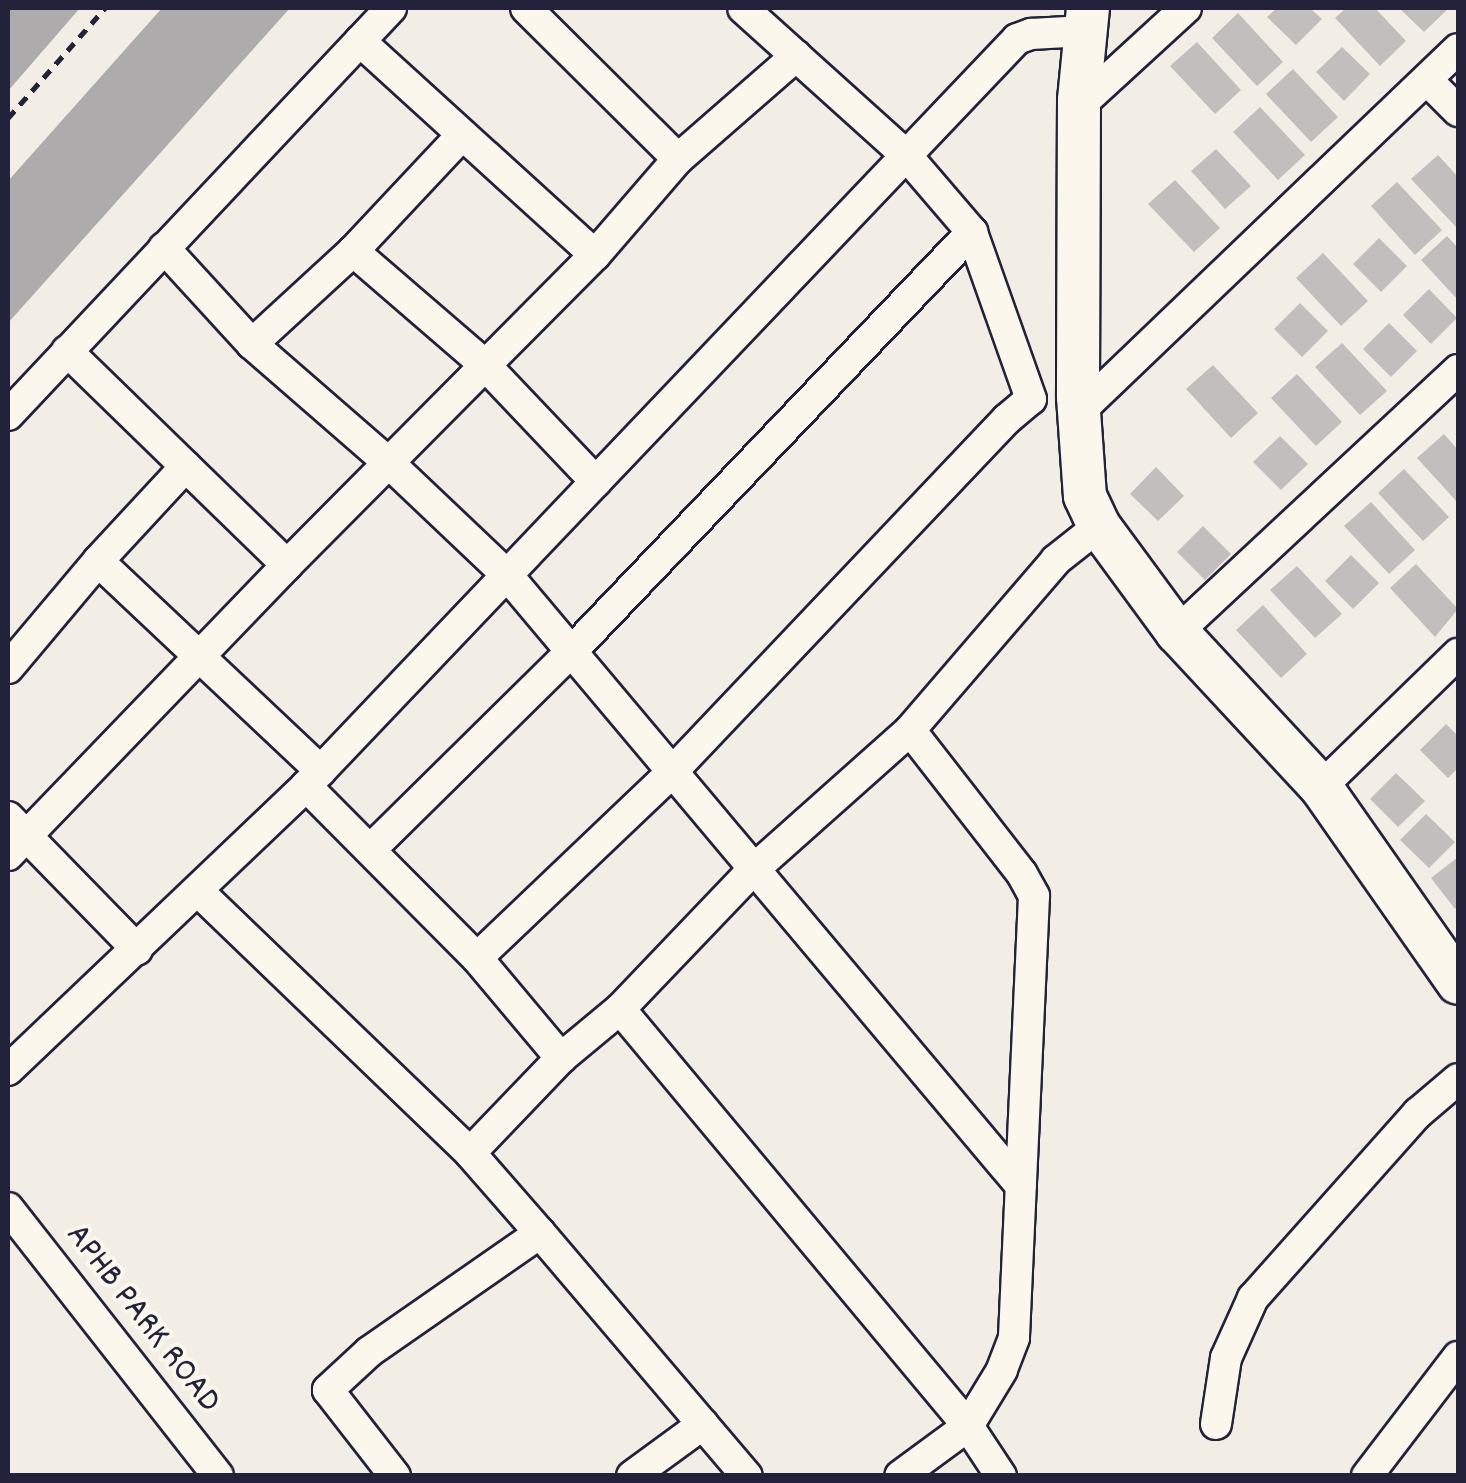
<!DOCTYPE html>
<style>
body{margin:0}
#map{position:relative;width:1466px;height:1483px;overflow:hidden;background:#f2eee5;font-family:Dekko,sans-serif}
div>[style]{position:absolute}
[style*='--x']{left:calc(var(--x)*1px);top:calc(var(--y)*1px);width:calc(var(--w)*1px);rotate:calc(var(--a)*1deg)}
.water>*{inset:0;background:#aeabad}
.building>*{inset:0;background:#c2bebe}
.path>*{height:5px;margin-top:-2.5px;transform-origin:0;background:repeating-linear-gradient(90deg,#22223b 0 10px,transparent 0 18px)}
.roads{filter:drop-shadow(2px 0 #22223b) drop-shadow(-2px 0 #22223b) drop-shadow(0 2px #22223b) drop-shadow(0 -2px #22223b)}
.street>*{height:30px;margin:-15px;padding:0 15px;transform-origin:15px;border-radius:15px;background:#fbf7ec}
.secondary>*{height:42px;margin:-21px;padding:0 21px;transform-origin:21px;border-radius:21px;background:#fbf7ec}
span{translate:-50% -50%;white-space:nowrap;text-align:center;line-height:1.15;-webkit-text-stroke:8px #fbf7ec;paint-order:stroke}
.street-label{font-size:35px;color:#22223b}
.frame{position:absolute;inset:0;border:10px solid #22223b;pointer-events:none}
</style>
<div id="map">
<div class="water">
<div style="clip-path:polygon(8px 8px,80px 8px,8px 91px)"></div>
<div style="clip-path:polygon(162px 8px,290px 8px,8px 323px,8px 181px)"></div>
</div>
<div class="building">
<div style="clip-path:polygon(1277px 8px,1310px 8px,1322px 19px,1296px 45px,1267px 17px)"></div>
<div style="clip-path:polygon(1346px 8px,1375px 8px,1406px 41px,1380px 66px,1335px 18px)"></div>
<div style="clip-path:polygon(1399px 8px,1449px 8px,1424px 32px)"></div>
<div style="clip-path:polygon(1238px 13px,1283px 62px,1257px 86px,1212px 38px)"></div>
<div style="clip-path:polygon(1197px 42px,1241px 90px,1215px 114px,1170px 66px)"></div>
<div style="clip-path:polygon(1342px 47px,1370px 74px,1344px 101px,1316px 72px)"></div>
<div style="clip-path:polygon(1293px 69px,1338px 117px,1311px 142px,1266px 94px)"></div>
<div style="clip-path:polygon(1260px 107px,1305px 155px,1278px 180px,1233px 132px)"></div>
<div style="clip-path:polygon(1216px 149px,1251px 186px,1225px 209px,1191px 171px)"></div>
<div style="clip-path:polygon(1438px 155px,1458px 177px,1456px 227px,1411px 179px)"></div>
<div style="clip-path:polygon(1175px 180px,1220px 228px,1194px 252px,1148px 204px)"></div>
<div style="clip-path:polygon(1397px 182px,1442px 230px,1415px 255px,1371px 206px)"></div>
<div style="clip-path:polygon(1447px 236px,1458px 248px,1458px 300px,1421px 260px)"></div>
<div style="clip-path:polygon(1379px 238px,1407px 266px,1381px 292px,1353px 264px)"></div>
<div style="clip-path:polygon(1323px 253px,1368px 301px,1341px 326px,1296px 278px)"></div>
<div style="clip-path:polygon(1429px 289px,1457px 318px,1431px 344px,1403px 315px)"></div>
<div style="clip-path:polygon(1300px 303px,1328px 331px,1302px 357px,1274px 329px)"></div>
<div style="clip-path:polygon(1389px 323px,1417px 351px,1391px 377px,1363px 349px)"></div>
<div style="clip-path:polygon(1342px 343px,1387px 391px,1360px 415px,1315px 367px)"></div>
<div style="clip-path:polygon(1213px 365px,1258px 413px,1231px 438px,1186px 389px)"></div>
<div style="clip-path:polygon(1297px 374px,1342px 422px,1316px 446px,1271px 398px)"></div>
<div style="clip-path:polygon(1444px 434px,1458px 450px,1458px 503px,1417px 458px)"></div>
<div style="clip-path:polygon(1280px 436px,1308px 464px,1281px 490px,1253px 462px)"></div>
<div style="clip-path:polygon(1156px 467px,1184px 496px,1158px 521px,1130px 494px)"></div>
<div style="clip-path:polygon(1404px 469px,1449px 517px,1423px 541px,1378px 493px)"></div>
<div style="clip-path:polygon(1371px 502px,1415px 550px,1389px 574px,1344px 526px)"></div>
<div style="clip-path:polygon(1203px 526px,1231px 554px,1205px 580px,1177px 552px)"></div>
<div style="clip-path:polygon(1351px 555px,1379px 583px,1353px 609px,1325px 581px)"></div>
<div style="clip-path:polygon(1416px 564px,1458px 609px,1435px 637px,1390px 588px)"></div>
<div style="clip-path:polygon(1297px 566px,1342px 614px,1315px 638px,1270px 590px)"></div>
<div style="clip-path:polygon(1263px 605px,1307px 654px,1281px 678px,1236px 630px)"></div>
<div style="clip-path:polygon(1446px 724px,1458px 736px,1458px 768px,1448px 778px,1420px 750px)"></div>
<div style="clip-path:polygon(1396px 773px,1425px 801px,1398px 827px,1370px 799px)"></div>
<div style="clip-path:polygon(1426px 814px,1455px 842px,1429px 868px,1400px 840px)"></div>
<div style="clip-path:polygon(1458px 857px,1458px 906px,1455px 909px,1431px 878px)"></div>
</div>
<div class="path">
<div style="--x:8;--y:118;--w:147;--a:-48.6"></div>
</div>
<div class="roads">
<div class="street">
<div style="--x:526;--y:8;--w:214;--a:44.8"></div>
<div style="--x:678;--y:159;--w:157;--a:-41.1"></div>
<div style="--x:1427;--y:80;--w:44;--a:45"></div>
<div style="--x:1079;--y:106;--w:145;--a:-42.5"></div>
<div style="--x:462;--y:135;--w:159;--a:133.2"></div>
<div style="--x:353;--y:251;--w:174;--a:40.8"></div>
<div style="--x:485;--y:365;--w:161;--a:46.5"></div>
<div style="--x:164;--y:248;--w:130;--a:47.5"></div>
<div style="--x:252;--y:344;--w:184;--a:41"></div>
<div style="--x:391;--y:465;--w:160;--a:43.5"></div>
<div style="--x:507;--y:575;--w:798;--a:49.93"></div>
<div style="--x:595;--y:255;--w:127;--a:-49.2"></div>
<div style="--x:252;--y:344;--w:137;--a:-42.6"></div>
<div style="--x:67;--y:351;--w:307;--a:44.2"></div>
<div style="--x:287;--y:565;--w:437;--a:-45.2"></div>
<div style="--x:595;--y:255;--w:318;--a:-137.7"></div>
<div style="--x:1080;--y:411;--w:523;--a:-43.76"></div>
<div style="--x:8;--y:415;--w:559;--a:-46.74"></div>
<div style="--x:98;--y:561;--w:129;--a:-47.2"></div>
<div style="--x:1177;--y:632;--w:384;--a:-43"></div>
<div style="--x:8;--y:668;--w:140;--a:-49.9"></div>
<div style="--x:98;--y:561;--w:306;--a:43.3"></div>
<div style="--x:910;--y:730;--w:182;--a:52.1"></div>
<div style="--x:1022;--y:874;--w:25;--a:61"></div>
<div style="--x:1034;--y:896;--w:442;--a:92.6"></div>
<div style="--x:1014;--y:1338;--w:34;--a:111"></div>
<div style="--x:1002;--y:1370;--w:66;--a:121.3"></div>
<div style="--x:968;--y:1426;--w:60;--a:56.6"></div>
<div style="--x:306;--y:786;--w:243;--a:45.2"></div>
<div style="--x:477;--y:958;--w:131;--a:50"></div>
<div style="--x:561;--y:1058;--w:77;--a:-39.7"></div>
<div style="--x:620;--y:1009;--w:543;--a:50.15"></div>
<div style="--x:968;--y:1426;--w:84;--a:143.7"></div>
<div style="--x:1321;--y:787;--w:191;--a:-44.2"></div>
<div style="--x:8;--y:817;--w:185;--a:45.7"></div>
<div style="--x:370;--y:850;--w:282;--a:-44.6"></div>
<div style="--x:571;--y:652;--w:581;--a:-46.33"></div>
<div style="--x:8;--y:855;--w:402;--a:-46.1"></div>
<div style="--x:198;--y:891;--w:378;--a:43.9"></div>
<div style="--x:470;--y:1153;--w:106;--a:48.8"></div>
<div style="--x:540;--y:1233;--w:208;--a:145.2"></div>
<div style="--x:369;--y:1352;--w:56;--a:137.2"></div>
<div style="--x:328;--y:1390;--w:109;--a:52.1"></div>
<div style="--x:477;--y:958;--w:268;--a:-43.6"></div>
<div style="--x:671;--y:773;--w:488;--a:-46.5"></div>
<div style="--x:1007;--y:419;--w:31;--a:-40"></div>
<div style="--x:1031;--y:399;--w:177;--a:-109.5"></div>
<div style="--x:972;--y:232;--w:101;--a:-130.6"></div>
<div style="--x:906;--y:155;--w:219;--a:-138"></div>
<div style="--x:620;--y:1009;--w:191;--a:-46.3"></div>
<div style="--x:752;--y:871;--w:212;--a:-41.7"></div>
<div style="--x:910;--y:730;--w:224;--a:-49.3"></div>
<div style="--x:1056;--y:560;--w:55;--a:-38.3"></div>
<div style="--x:8;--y:1070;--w:412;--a:-43.6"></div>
<div style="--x:306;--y:786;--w:1031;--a:-46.41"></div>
<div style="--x:1017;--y:39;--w:15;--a:-20"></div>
<div style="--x:1031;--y:34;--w:54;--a:-3.2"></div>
<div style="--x:470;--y:1153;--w:132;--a:-46.2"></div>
<div style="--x:8;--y:1208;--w:340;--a:51.9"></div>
<div style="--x:540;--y:1233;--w:319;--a:49.6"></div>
<div style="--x:1216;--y:1424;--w:67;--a:-81.4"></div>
<div style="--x:1226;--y:1358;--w:66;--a:-65.8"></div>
<div style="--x:1253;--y:1298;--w:248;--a:-48.3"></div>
<div style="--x:1418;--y:1113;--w:52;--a:-40.4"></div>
<div style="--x:632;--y:1476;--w:88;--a:-36.2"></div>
<div style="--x:1367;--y:1476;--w:150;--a:-52.6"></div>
</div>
<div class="secondary">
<div style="--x:1088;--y:8;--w:92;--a:95.6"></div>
<div style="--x:1079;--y:100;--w:297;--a:90.2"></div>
<div style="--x:1078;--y:397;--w:99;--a:86"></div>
<div style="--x:1085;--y:496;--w:33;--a:65"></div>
<div style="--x:1099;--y:526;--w:132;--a:53.7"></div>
<div style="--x:1177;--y:632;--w:212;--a:47.1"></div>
<div style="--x:1321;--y:787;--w:239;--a:55"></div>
</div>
</div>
<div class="street-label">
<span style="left:142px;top:1319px;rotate:52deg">APHB PARK ROAD</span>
</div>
<div class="frame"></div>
</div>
